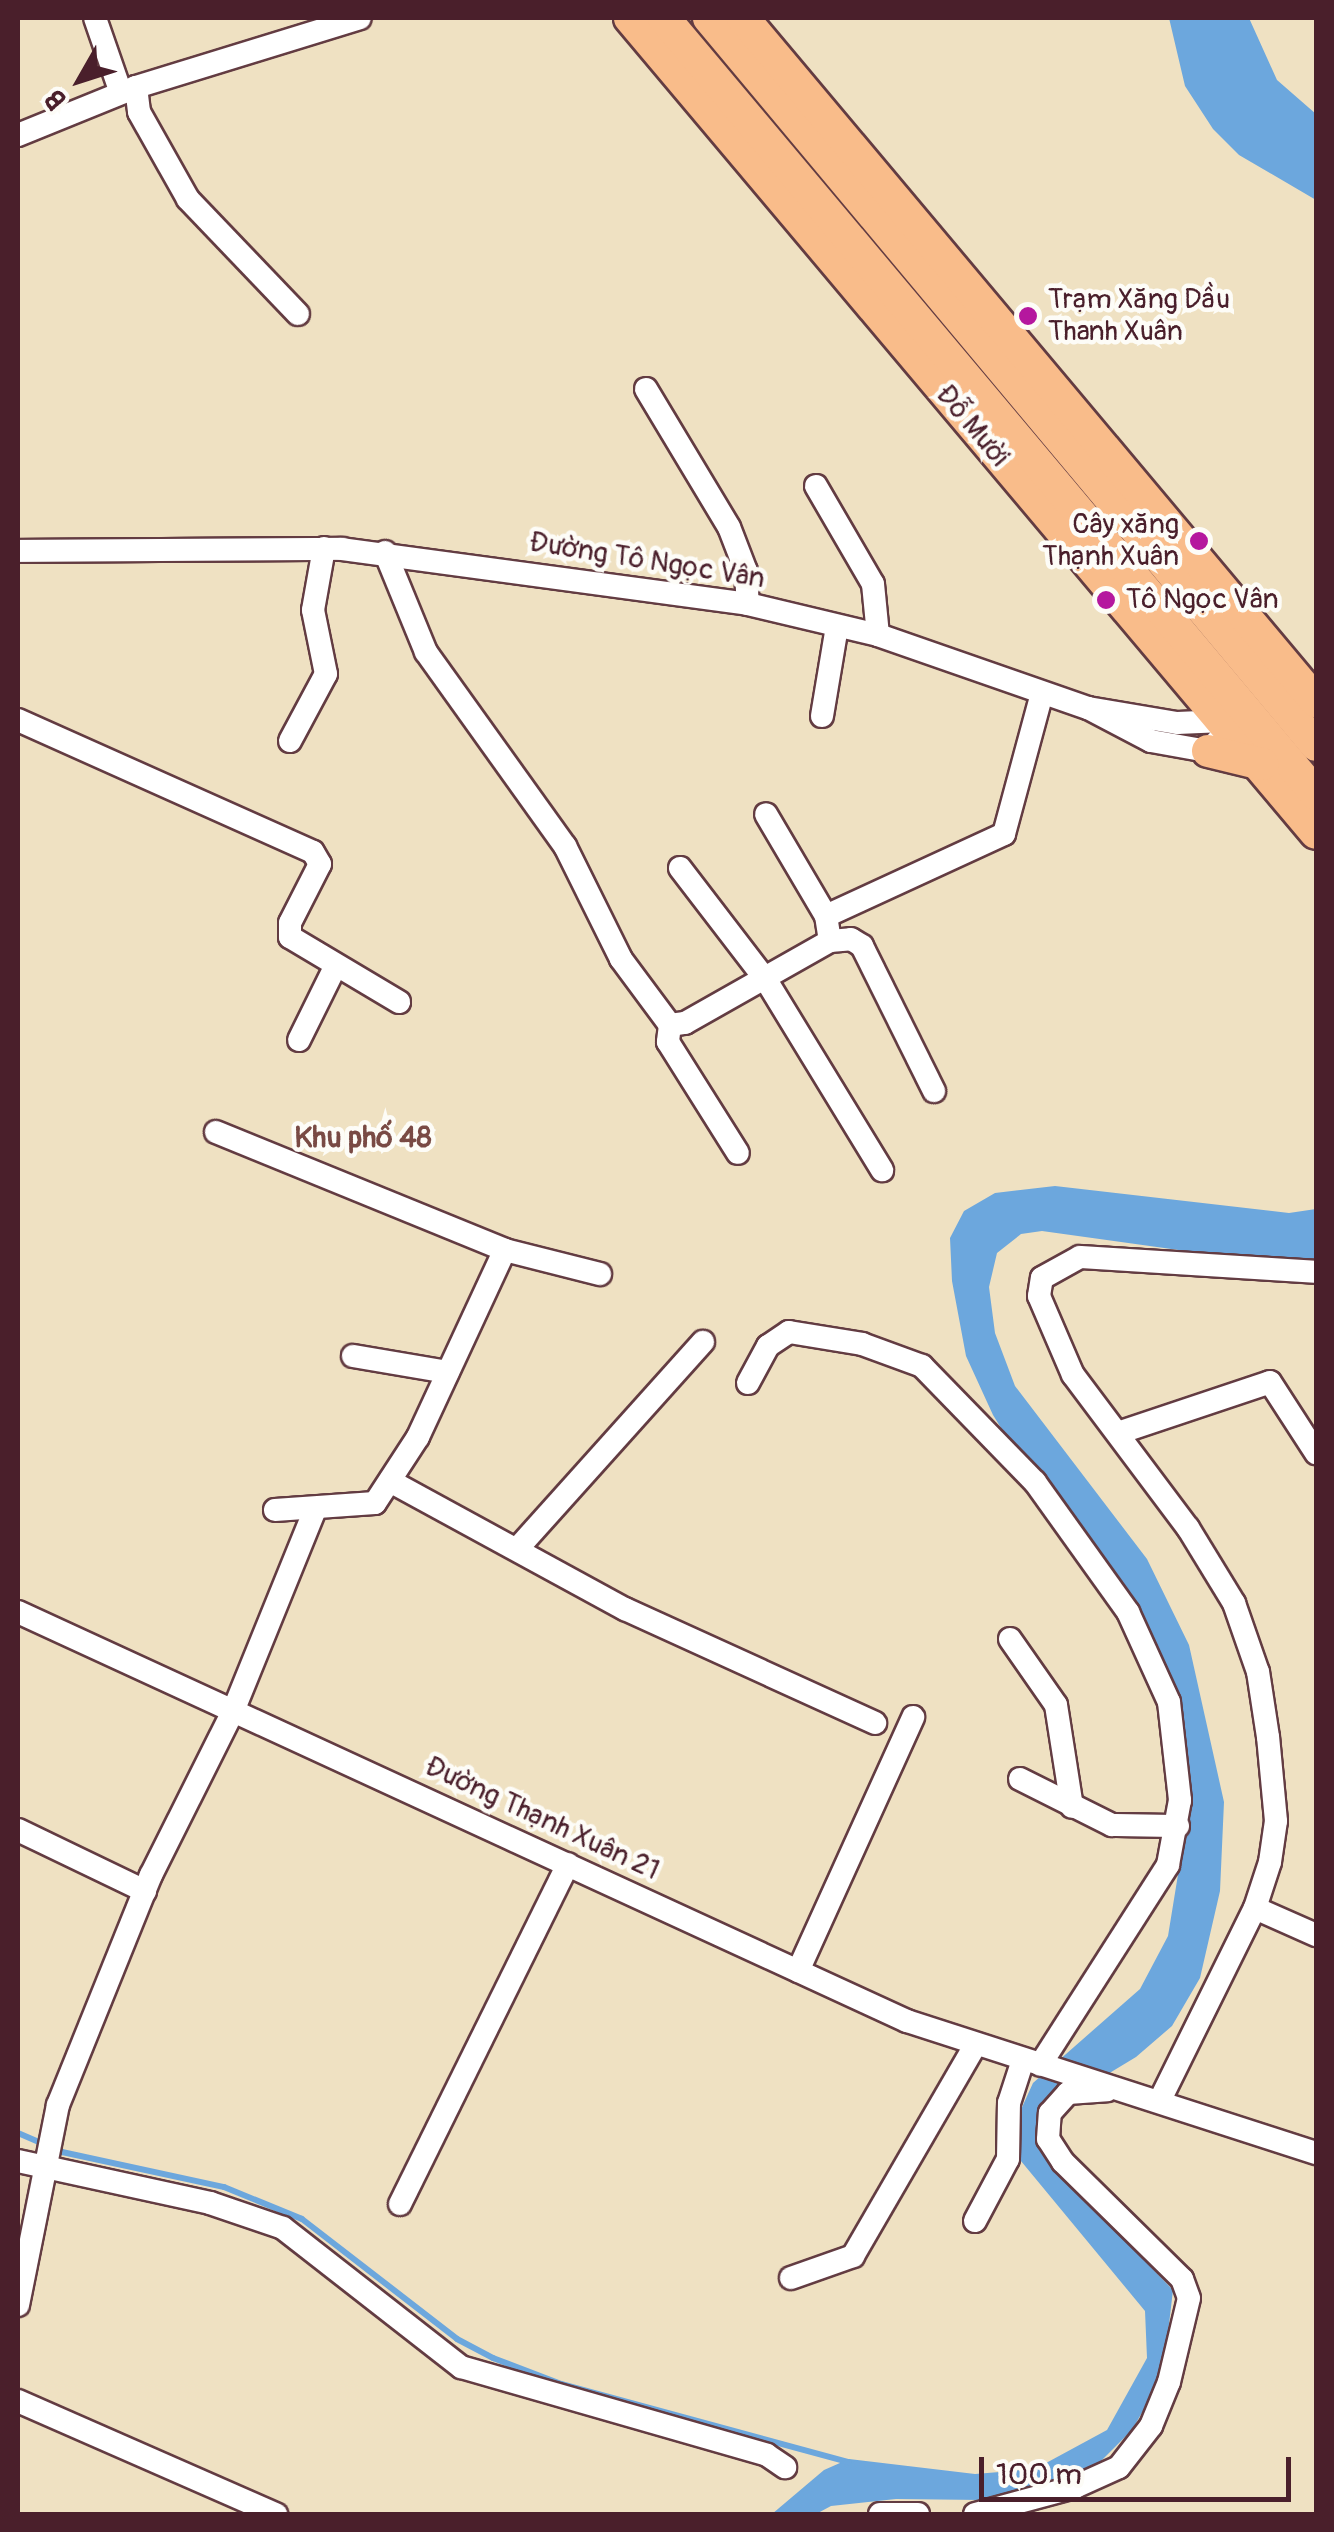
<!DOCTYPE html>
<meta charset="utf-8">
<style>
body{margin:0}
#map{position:relative;width:1334px;height:2532px;overflow:hidden;background:#efe1c2;font-family:Pangolin,sans-serif}
div>[style]{position:absolute}
[style*='--x']{left:calc(var(--x)*1px);top:calc(var(--y)*1px);width:calc(var(--w)*1px);rotate:calc(var(--a)*1deg)}
.water>*{inset:0;background:#6ca7dd}
.stream>*{height:6px;margin:-3px;padding:0 3px;transform-origin:3px;border-radius:3px;background:#6ca7dd}
.roads{filter:drop-shadow(2px 0 #633c42) drop-shadow(-2px 0 #633c42) drop-shadow(0 2px #633c42) drop-shadow(0 -2px #633c42)}
.minor>*{height:22px;margin:-11px;padding:0 11px;transform-origin:11px;border-radius:11px;background:#fff}
.highway>*{height:32px;margin:-16px;padding:0 16px;transform-origin:16px;border-radius:16px;background:#f9bc8a}
.dots>*{width:28px;height:28px;translate:-50% -50%;box-sizing:border-box;border:5px solid #fdfcf7;border-radius:50%}
span{translate:-50% -50%;white-space:nowrap;text-align:center;line-height:1.15;-webkit-text-stroke:9px #fdfcf7;paint-order:stroke}
.poi-label{font-size:28px;color:#4a1f2b}
.left{translate:0 -50%;text-align:left}
.right{translate:-100% -50%;text-align:right}
.street-label{font-size:28px;color:#4a1f2b}
.neighbourhood-label{font-size:30px;color:#794a44;font-weight:700}
.frame{position:absolute;inset:0;border:20px solid #4a1f2b;pointer-events:none}
.north{position:absolute;left:30px;top:30px;width:100px;height:100px;-webkit-text-stroke:8px #fdfcf7;paint-order:stroke;rotate:231deg;font-size:28px;font-weight:700;line-height:40px;text-align:center;color:#4a1f2b}
.north::after{content:'';display:block;margin:auto;width:35px;height:45px;background:#4a1f2b;clip-path:polygon(50% 0,100% 100%,50% 72%,0 100%)}
.scale{position:absolute;left:979px;top:2457px;width:312px;height:45px;box-sizing:border-box;border:5px solid #4a1f2b;border-top:0;padding-left:12px;font-size:30px;line-height:35px;white-space:nowrap;color:#4a1f2b;-webkit-text-stroke:8px #fdfcf7;paint-order:stroke}
</style>
<div id="map">
<div class="water">
<div style="clip-path:polygon(1169px 18px,1249px 18px,1277px 80px,1316px 114px,1316px 200px,1239px 155px,1213px 129px,1185px 86px)"></div>
<div style="clip-path:polygon(1055px 1186px,1289px 1213px,1316px 1209px,1316px 1269px,1042px 1231px,1021px 1234px,997px 1253px,989px 1287px,995px 1333px,1015px 1386px,1147px 1559px,1189px 1645px,1224px 1802px,1220px 1891px,1200px 1978px,1172px 2026px,1136px 2057px,1050px 2109px,1054px 2167px,1173px 2290px,1163px 2376px,1132px 2430px,1087px 2475px,981px 2500px,896px 2499px,831px 2506px,816px 2514px,772px 2514px,824px 2470px,849px 2459px,975px 2474px,1035px 2469px,1107px 2430px,1147px 2358px,1145px 2311px,1016px 2155px,1014px 2125px,1033px 2083px,1140px 1989px,1168px 1936px,1182px 1850px,1171px 1701px,993px 1415px,966px 1356px,952px 1281px,950px 1238px,964px 1211px,995px 1193px)"></div>
</div>
<div class="stream">
<div style="--x:18;--y:2133;--w:48;--a:23.4"></div>
<div style="--x:62;--y:2152;--w:166;--a:12.2"></div>
<div style="--x:224;--y:2187;--w:84;--a:22.3"></div>
<div style="--x:302;--y:2219;--w:196;--a:37.7"></div>
<div style="--x:457;--y:2339;--w:41;--a:27.8"></div>
<div style="--x:493;--y:2358;--w:73;--a:20.9"></div>
<div style="--x:561;--y:2384;--w:298;--a:15.2"></div>
</div>
<div class="roads">
<div class="minor">
<div style="--x:95;--y:18;--w:79;--a:70.9"></div>
<div style="--x:136;--y:87;--w:25;--a:83"></div>
<div style="--x:139;--y:112;--w:100;--a:60.6"></div>
<div style="--x:188;--y:199;--w:159;--a:46.3"></div>
<div style="--x:18;--y:135;--w:127;--a:-22.1"></div>
<div style="--x:136;--y:87;--w:234;--a:-17.1"></div>
<div style="--x:646;--y:389;--w:161;--a:59"></div>
<div style="--x:729;--y:527;--w:47;--a:68.9"></div>
<div style="--x:746;--y:571;--w:33;--a:87"></div>
<div style="--x:816;--y:486;--w:113;--a:59.8"></div>
<div style="--x:873;--y:584;--w:51;--a:84.4"></div>
<div style="--x:18;--y:551;--w:324;--a:-0.4"></div>
<div style="--x:342;--y:549;--w:410;--a:7.7"></div>
<div style="--x:748;--y:604;--w:134;--a:13.4"></div>
<div style="--x:878;--y:635;--w:222;--a:19.2"></div>
<div style="--x:1088;--y:708;--w:71;--a:27.6"></div>
<div style="--x:1151;--y:741;--w:58;--a:10"></div>
<div style="--x:1208;--y:751;--w:23;--a:-47"></div>
<div style="--x:1224;--y:734;--w:13;--a:-90"></div>
<div style="--x:1224;--y:721;--w:47;--a:177.6"></div>
<div style="--x:1177;--y:723;--w:90;--a:-170.4"></div>
<div style="--x:385;--y:552;--w:108;--a:67.7"></div>
<div style="--x:426;--y:652;--w:239;--a:54.4"></div>
<div style="--x:565;--y:846;--w:126;--a:63.6"></div>
<div style="--x:621;--y:959;--w:82;--a:53.4"></div>
<div style="--x:670;--y:1025;--w:15;--a:-8"></div>
<div style="--x:685;--y:1023;--w:167;--a:-29.5"></div>
<div style="--x:830;--y:941;--w:25;--a:-99"></div>
<div style="--x:826;--y:916;--w:118;--a:-120.5"></div>
<div style="--x:822;--y:716;--w:91;--a:-80.5"></div>
<div style="--x:18;--y:720;--w:323;--a:24.1"></div>
<div style="--x:313;--y:852;--w:14;--a:60"></div>
<div style="--x:320;--y:864;--w:66;--a:117"></div>
<div style="--x:290;--y:923;--w:14;--a:90"></div>
<div style="--x:290;--y:937;--w:127;--a:30.8"></div>
<div style="--x:290;--y:741;--w:76;--a:-61.8"></div>
<div style="--x:326;--y:674;--w:65;--a:-101.5"></div>
<div style="--x:313;--y:610;--w:63;--a:-79.9"></div>
<div style="--x:680;--y:868;--w:141;--a:52.5"></div>
<div style="--x:766;--y:980;--w:223;--a:58.6"></div>
<div style="--x:826;--y:916;--w:196;--a:-24.7"></div>
<div style="--x:1004;--y:834;--w:146;--a:-74.9"></div>
<div style="--x:830;--y:941;--w:21;--a:-5"></div>
<div style="--x:851;--y:939;--w:13;--a:32"></div>
<div style="--x:862;--y:946;--w:162;--a:63.6"></div>
<div style="--x:670;--y:1025;--w:17;--a:97"></div>
<div style="--x:668;--y:1042;--w:131;--a:57.8"></div>
<div style="--x:299;--y:1040;--w:81;--a:-63.7"></div>
<div style="--x:216;--y:1132;--w:312;--a:22.2"></div>
<div style="--x:353;--y:1356;--w:96;--a:9.6"></div>
<div style="--x:748;--y:1383;--w:42;--a:-61.6"></div>
<div style="--x:768;--y:1346;--w:25;--a:-34"></div>
<div style="--x:789;--y:1332;--w:74;--a:9.3"></div>
<div style="--x:862;--y:1344;--w:64;--a:20.1"></div>
<div style="--x:922;--y:1366;--w:162;--a:45.8"></div>
<div style="--x:1035;--y:1482;--w:160;--a:54.4"></div>
<div style="--x:1128;--y:1612;--w:99;--a:65.5"></div>
<div style="--x:1169;--y:1702;--w:99;--a:83.6"></div>
<div style="--x:1180;--y:1800;--w:66;--a:100.5"></div>
<div style="--x:1168;--y:1865;--w:237;--a:122.6"></div>
<div style="--x:1118;--y:1433;--w:160;--a:-18.5"></div>
<div style="--x:1270;--y:1382;--w:85;--a:57.1"></div>
<div style="--x:390;--y:1481;--w:268;--a:28.6"></div>
<div style="--x:625;--y:1609;--w:275;--a:24.5"></div>
<div style="--x:275;--y:1510;--w:100;--a:-4"></div>
<div style="--x:375;--y:1503;--w:79;--a:-56.9"></div>
<div style="--x:418;--y:1437;--w:206;--a:-65.1"></div>
<div style="--x:505;--y:1250;--w:98;--a:14.2"></div>
<div style="--x:518;--y:1548;--w:277;--a:-48.1"></div>
<div style="--x:18;--y:1612;--w:979;--a:24.71"></div>
<div style="--x:907;--y:2021;--w:430;--a:17.9"></div>
<div style="--x:1010;--y:1639;--w:80;--a:55.1"></div>
<div style="--x:1056;--y:1705;--w:103;--a:81.1"></div>
<div style="--x:1020;--y:1779;--w:103;--a:26.6"></div>
<div style="--x:1112;--y:1825;--w:66;--a:0.9"></div>
<div style="--x:18;--y:1830;--w:141;--a:25.7"></div>
<div style="--x:1255;--y:1908;--w:67;--a:23.9"></div>
<div style="--x:798;--y:1971;--w:279;--a:-65.6"></div>
<div style="--x:1161;--y:2098;--w:212;--a:-63.7"></div>
<div style="--x:1255;--y:1908;--w:48;--a:-71.9"></div>
<div style="--x:1270;--y:1862;--w:41;--a:-81.7"></div>
<div style="--x:1276;--y:1821;--w:84;--a:-95.4"></div>
<div style="--x:1268;--y:1737;--w:66;--a:-98.7"></div>
<div style="--x:1258;--y:1672;--w:73;--a:-109.2"></div>
<div style="--x:1234;--y:1603;--w:88;--a:-121.5"></div>
<div style="--x:1188;--y:1528;--w:191;--a:-126.9"></div>
<div style="--x:1073;--y:1375;--w:86;--a:-113.3"></div>
<div style="--x:1039;--y:1296;--w:18;--a:-81"></div>
<div style="--x:1042;--y:1278;--w:43;--a:-28.9"></div>
<div style="--x:1080;--y:1257;--w:236;--a:3.6"></div>
<div style="--x:18;--y:2161;--w:197;--a:12.3"></div>
<div style="--x:210;--y:2203;--w:77;--a:18.9"></div>
<div style="--x:283;--y:2228;--w:226;--a:38"></div>
<div style="--x:461;--y:2367;--w:318;--a:16"></div>
<div style="--x:767;--y:2455;--w:22;--a:34"></div>
<div style="--x:400;--y:2204;--w:379;--a:-63.7"></div>
<div style="--x:975;--y:2221;--w:70;--a:-62"></div>
<div style="--x:1008;--y:2159;--w:56;--a:-89"></div>
<div style="--x:1009;--y:2103;--w:45;--a:-72"></div>
<div style="--x:791;--y:2278;--w:66;--a:-19.5"></div>
<div style="--x:853;--y:2256;--w:241;--a:-59.9"></div>
<div style="--x:18;--y:2305;--w:204;--a:-78.7"></div>
<div style="--x:58;--y:2105;--w:248;--a:-68"></div>
<div style="--x:151;--y:1875;--w:186;--a:-63.4"></div>
<div style="--x:234;--y:1709;--w:215;--a:-67.9"></div>
<div style="--x:18;--y:2401;--w:282;--a:23.7"></div>
<div style="--x:880;--y:2514;--w:38;--a:0"></div>
<div style="--x:975;--y:2514;--w:104;--a:-15.1"></div>
<div style="--x:1075;--y:2487;--w:48;--a:-24.4"></div>
<div style="--x:1119;--y:2467;--w:52;--a:-52"></div>
<div style="--x:1151;--y:2426;--w:48;--a:-67.8"></div>
<div style="--x:1169;--y:2382;--w:86;--a:-76.6"></div>
<div style="--x:1189;--y:2298;--w:20;--a:-110"></div>
<div style="--x:1182;--y:2279;--w:167;--a:-135.5"></div>
<div style="--x:1063;--y:2162;--w:27;--a:-123"></div>
<div style="--x:1048;--y:2139;--w:26;--a:-86"></div>
<div style="--x:1050;--y:2113;--w:27;--a:-48"></div>
<div style="--x:1068;--y:2093;--w:39;--a:-4"></div>
</div>
<div class="highway">
<div style="--x:630;--y:18;--w:1065;--a:49.91"></div>
<div style="--x:664;--y:18;--w:1014;--a:49.96"></div>
<div style="--x:709;--y:18;--w:947;--a:50.14"></div>
<div style="--x:743;--y:18;--w:892;--a:50.01"></div>
<div style="--x:1208;--y:751;--w:56;--a:13.5"></div>
</div>
</div>
<div class="dots">
<div style="left:1028px;top:316px;background:#b5179e"></div>
<div style="left:1199px;top:541px;background:#b5179e"></div>
<div style="left:1106px;top:600px;background:#b5179e"></div>
</div>
<div class="poi-label">
<span class="left" style="left:1048px;top:316px">Trạm Xăng Dầu<br>Thanh Xuân</span>
<span class="right" style="left:1179px;top:541px">Cây xăng<br>Thạnh Xuân</span>
<span class="left" style="left:1126px;top:600px">Tô Ngọc Vân</span>
</div>
<div class="street-label">
<span style="left:972px;top:426px;rotate:50deg">Đỗ Mười</span>
<span style="left:647px;top:561px;rotate:9deg">Đường Tô Ngọc Vân</span>
<span style="left:542px;top:1819px;rotate:25deg">Đường Thạnh Xuân 21</span>
</div>
<div class="neighbourhood-label">
<span style="left:363px;top:1138px">Khu phố 48</span>
</div>
<div class="frame"></div>
<div class="north">B</div>
<div class="scale">100 m</div>
</div>
